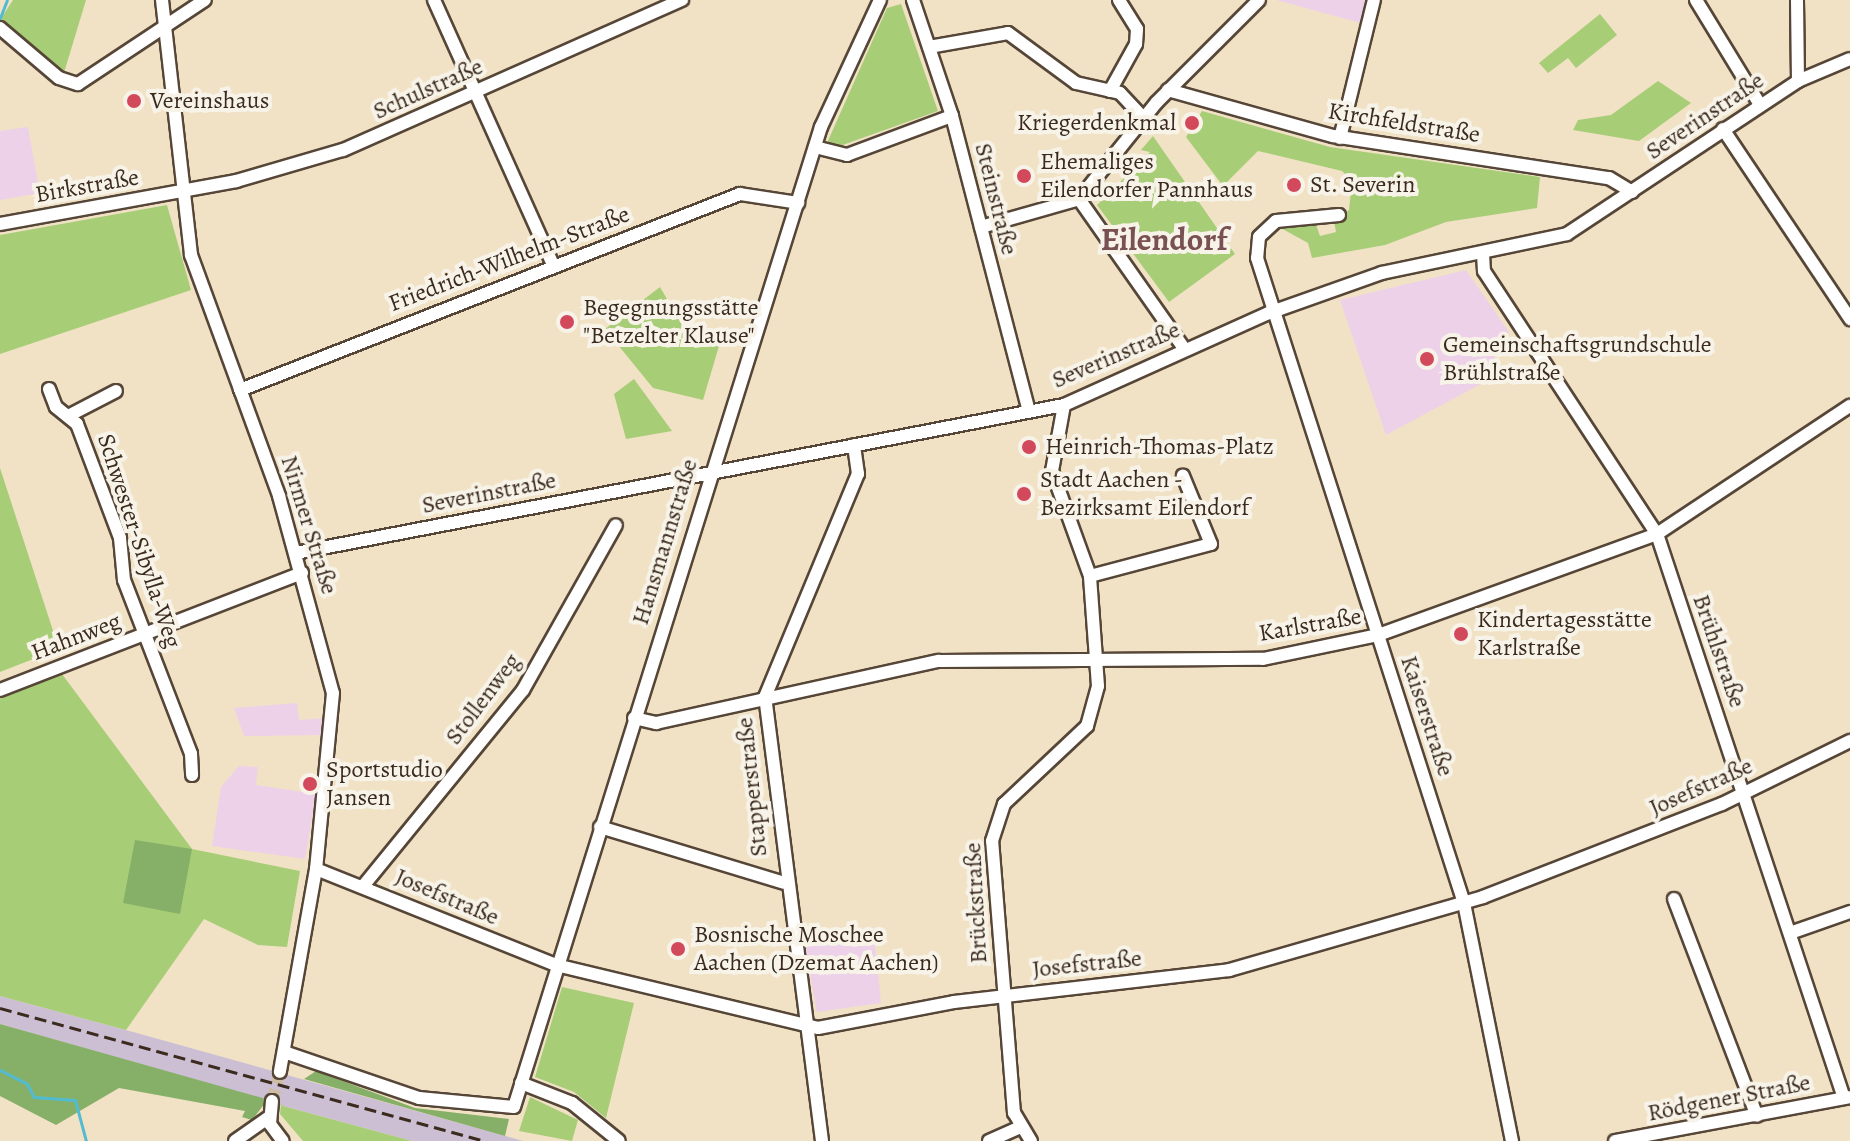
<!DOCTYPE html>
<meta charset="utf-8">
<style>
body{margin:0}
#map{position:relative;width:1850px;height:1141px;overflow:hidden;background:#f1e2c6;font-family:Alegreya,serif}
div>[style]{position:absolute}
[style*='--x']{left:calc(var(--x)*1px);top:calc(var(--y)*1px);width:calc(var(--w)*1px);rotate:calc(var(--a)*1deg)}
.built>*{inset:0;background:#edd1e9}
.industrial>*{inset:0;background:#ccbfd4}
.green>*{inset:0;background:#a8cd77}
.forest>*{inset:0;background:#86b068}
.stream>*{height:3px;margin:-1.5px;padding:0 1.5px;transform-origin:1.5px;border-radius:1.5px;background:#53bbd0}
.minor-tunnel>*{height:12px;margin-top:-6px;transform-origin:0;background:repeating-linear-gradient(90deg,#cdbda4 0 12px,transparent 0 18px)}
.roads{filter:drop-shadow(2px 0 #564637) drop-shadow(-2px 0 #564637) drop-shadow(0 2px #564637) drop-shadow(0 -2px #564637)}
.minor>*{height:12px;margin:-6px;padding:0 6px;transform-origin:6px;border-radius:6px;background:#fff}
.rail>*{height:3px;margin-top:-1.5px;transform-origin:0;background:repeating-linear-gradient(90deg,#3b2a1e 0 12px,transparent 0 18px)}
.dots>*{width:22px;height:22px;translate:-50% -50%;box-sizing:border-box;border:4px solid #f7f3e8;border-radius:50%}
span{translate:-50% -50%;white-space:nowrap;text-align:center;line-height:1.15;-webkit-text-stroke:8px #f7f3e8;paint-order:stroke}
.street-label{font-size:24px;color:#3b2a1e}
.poi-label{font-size:24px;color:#3b2a1e}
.left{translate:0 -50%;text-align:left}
.right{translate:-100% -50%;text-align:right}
.district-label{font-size:32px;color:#7a5153;font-weight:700}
</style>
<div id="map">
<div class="built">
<div style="clip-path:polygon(1276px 0,1366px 0,1361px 23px)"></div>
<div style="clip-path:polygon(28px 127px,40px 193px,0 200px,0 131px)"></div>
<div style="clip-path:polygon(1466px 270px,1509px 332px,1487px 345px,1503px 372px,1386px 435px,1340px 300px)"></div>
<div style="clip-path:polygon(297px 703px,299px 720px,326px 718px,326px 735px,244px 736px,234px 708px)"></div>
<div style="clip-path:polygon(239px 766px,258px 767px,256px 785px,316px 794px,305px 859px,212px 846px,221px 787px)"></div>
<div style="clip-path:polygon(873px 927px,881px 1003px,817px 1012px,804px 941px)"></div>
</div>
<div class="industrial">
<div style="clip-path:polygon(0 996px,126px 1030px,523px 1141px,412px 1141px,283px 1106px,0 1024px)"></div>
</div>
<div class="green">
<div style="clip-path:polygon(13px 0,86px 0,63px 76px,0 20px)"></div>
<div style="clip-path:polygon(901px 4px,938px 111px,837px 147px,827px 143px,887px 8px)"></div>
<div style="clip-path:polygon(1600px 14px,1617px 35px,1576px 68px,1568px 58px,1548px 73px,1539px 63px)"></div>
<div style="clip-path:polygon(1658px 81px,1691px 103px,1639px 141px,1573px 130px,1578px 120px,1611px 115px)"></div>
<div style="clip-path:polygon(1202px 111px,1330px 147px,1540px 177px,1537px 208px,1446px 222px,1385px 245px,1312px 258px,1308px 243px,1279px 227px,1315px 222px,1320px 236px,1336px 232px,1334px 221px,1349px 210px,1352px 181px,1342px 171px,1258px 151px,1223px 186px,1186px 137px)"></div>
<div style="clip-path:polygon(1153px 136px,1235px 254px,1169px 302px,1097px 205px,1150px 152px,1141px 150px)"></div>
<div style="clip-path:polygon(167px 205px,191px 290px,0 354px,0 235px)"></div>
<div style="clip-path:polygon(660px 287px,689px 337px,719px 346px,703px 400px,653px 388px,605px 329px)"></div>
<div style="clip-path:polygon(634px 379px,672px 431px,626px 439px,614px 394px)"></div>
<div style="clip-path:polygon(0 468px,59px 649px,0 672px)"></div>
<div style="clip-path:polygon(62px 674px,192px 849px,300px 871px,287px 947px,258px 945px,204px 919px,126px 1030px,0 996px,0 698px)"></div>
<div style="clip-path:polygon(562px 987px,634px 1003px,606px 1118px,574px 1092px,535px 1077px)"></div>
<div style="clip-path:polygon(530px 1097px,578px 1120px,572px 1141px,519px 1131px)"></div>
<div style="clip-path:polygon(281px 1104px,283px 1106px,412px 1141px,303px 1141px,280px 1114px)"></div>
</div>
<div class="forest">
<div style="clip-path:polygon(135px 840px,192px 849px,180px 914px,123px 903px)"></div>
<div style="clip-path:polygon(0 1024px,266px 1099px,265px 1103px,252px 1120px,242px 1117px,245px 1111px,119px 1088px,56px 1125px,0 1096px)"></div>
<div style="clip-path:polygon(316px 1071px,415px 1108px,509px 1119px,505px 1136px,304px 1079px)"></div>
</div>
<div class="stream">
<div style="--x:0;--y:18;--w:19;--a:-69"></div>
<div style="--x:0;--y:1070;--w:30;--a:27"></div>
<div style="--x:27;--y:1084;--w:15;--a:62"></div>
<div style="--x:34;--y:1097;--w:41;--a:4.2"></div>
<div style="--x:75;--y:1100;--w:42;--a:75"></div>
</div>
<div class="minor-tunnel">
<div style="--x:272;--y:1101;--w:30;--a:-75"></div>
</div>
<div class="roads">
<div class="minor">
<div style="--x:162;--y:0;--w:257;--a:83.5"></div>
<div style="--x:191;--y:255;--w:257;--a:69.9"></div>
<div style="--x:279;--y:496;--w:204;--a:74.7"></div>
<div style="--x:333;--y:693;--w:177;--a:95.5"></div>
<div style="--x:316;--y:869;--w:206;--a:100.1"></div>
<div style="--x:434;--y:0;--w:288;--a:65.8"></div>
<div style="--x:913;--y:0;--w:122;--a:71.4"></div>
<div style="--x:952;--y:116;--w:305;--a:75.4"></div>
<div style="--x:1696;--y:0;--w:123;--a:58.6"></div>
<div style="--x:1797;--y:0;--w:81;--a:89.3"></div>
<div style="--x:0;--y:28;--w:77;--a:40.3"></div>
<div style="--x:59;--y:78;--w:20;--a:18"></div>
<div style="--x:78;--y:84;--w:152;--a:-33.5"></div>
<div style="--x:929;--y:47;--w:80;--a:-10"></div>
<div style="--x:1008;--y:33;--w:84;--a:36.3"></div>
<div style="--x:1076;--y:83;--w:45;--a:12.8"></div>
<div style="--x:1120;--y:93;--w:34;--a:47"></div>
<div style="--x:1168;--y:90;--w:171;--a:15.6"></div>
<div style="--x:1333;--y:136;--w:279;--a:8.7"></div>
<div style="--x:1609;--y:178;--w:27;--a:31"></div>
<div style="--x:1110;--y:91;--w:54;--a:-61"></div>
<div style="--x:1136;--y:44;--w:15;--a:-86"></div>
<div style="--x:1137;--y:29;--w:34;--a:-122"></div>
<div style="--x:1723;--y:129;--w:229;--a:56.2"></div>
<div style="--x:1340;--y:138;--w:142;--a:-76.2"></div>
<div style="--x:815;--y:147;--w:33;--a:14"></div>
<div style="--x:847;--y:155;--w:112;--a:-20.4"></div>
<div style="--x:1079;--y:199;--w:124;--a:-51.2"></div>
<div style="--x:1157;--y:102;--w:144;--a:-45"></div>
<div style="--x:1079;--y:199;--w:184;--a:54.9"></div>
<div style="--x:1339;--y:215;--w:63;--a:174.6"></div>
<div style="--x:1276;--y:221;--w:23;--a:137"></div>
<div style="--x:1259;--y:237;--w:21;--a:95"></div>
<div style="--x:1257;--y:258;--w:677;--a:72.21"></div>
<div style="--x:1464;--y:903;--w:243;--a:78.6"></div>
<div style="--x:0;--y:224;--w:240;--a:-10.3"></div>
<div style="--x:236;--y:181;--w:111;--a:-16.2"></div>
<div style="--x:343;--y:150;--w:371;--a:-23.9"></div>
<div style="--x:981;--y:227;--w:102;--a:-15.9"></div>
<div style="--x:1483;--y:253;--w:18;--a:87"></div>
<div style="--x:1484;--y:271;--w:315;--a:56.7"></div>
<div style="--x:1657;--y:534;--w:594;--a:71.66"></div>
<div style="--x:49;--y:389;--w:19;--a:69"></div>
<div style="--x:56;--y:407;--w:27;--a:39"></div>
<div style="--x:77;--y:424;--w:122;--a:69.3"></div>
<div style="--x:120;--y:538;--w:42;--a:84.6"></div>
<div style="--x:124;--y:580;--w:186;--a:68.9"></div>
<div style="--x:191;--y:754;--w:21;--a:87"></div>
<div style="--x:240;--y:390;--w:537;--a:-21.41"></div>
<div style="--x:740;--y:194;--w:59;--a:8.8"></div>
<div style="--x:68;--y:416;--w:54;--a:-27.5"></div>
<div style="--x:296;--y:553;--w:782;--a:-10.91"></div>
<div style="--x:1064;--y:405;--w:225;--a:-24.2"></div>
<div style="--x:1269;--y:313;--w:120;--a:-19.5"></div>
<div style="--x:1382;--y:273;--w:189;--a:-11.9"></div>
<div style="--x:1567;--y:234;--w:277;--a:-33.5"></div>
<div style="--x:1798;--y:81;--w:56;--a:-22.9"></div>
<div style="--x:1090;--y:576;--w:125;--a:-14.8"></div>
<div style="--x:1211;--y:544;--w:74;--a:-112.4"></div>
<div style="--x:0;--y:690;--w:324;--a:-21.2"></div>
<div style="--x:634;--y:718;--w:23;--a:13"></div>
<div style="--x:656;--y:723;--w:290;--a:-12.4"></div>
<div style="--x:939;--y:661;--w:324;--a:-0.4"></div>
<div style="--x:1263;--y:659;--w:117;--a:-11.8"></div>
<div style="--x:1378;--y:635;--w:297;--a:-19.9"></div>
<div style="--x:1657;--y:534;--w:232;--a:-33.6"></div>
<div style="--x:600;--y:827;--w:192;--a:16.9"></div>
<div style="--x:316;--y:869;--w:258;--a:21.8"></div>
<div style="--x:556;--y:965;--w:269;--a:13.5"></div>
<div style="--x:818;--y:1028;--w:138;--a:-10.8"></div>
<div style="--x:954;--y:1002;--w:277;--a:-6.6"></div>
<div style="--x:1229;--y:970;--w:264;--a:-16"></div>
<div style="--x:1483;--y:897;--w:256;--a:-21.3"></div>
<div style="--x:1722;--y:804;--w:143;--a:-26.2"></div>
<div style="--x:364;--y:885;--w:252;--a:-50.8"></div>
<div style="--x:523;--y:690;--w:189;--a:-60.6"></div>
<div style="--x:1674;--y:899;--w:232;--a:69.1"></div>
<div style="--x:1790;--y:933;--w:64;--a:-19.3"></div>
<div style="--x:284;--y:1052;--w:143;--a:18.8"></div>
<div style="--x:419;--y:1098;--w:95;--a:5.4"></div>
<div style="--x:514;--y:1107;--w:1027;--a:-72.61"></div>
<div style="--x:821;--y:127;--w:140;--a:-65.1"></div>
<div style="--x:521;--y:1083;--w:55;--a:21.4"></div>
<div style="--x:572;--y:1103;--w:60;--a:39"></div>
<div style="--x:272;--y:1101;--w:23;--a:95"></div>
<div style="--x:270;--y:1124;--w:21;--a:53"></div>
<div style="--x:235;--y:1141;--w:42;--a:-35.2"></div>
<div style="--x:822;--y:1141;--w:448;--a:-97.3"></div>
<div style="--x:765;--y:697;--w:242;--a:-67.4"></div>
<div style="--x:858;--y:474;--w:29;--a:-98"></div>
<div style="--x:989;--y:1141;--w:32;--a:-24"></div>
<div style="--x:1031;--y:1141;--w:33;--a:-121"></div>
<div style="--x:1014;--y:1113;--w:273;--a:-94.6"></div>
<div style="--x:992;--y:841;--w:39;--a:-72"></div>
<div style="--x:1004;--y:804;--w:114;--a:-43.2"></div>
<div style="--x:1087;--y:726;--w:41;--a:-74.6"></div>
<div style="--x:1098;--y:686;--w:110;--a:-94.2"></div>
<div style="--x:1090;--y:576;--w:112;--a:-109.9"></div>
<div style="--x:1052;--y:471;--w:67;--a:-79.7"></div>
<div style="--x:1615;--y:1141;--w:239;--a:-10.6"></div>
</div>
</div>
<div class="rail">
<div style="--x:0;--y:1008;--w:503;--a:15.34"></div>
</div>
<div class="dots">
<div style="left:134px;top:101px;background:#d1495b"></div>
<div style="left:1192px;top:123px;background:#d1495b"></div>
<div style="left:1024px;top:176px;background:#d1495b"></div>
<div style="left:1294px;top:185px;background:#d1495b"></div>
<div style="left:567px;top:322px;background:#d1495b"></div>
<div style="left:1427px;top:359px;background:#d1495b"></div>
<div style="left:1029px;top:447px;background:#d1495b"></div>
<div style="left:1024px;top:494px;background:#d1495b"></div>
<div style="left:1461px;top:634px;background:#d1495b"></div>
<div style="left:310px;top:784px;background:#d1495b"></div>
<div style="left:678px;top:949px;background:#d1495b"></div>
</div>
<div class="street-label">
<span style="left:428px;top:89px;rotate:-24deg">Schulstraße</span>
<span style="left:1705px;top:116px;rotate:-34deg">Severinstraße</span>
<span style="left:1404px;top:123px;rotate:9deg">Kirchfeldstraße</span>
<span style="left:87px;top:186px;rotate:-10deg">Birkstraße</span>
<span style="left:996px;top:199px;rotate:76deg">Steinstraße</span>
<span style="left:509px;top:259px;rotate:-21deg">Friedrich-Wilhelm-Straße</span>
<span style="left:1116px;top:355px;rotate:-23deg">Severinstraße</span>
<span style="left:489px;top:493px;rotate:-11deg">Severinstraße</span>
<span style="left:309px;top:525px;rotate:73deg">Nirmer Straße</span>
<span style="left:139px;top:541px;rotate:72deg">Schwester-Sibylla-Weg</span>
<span style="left:665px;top:542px;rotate:-73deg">Hansmannstraße</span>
<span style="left:1310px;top:625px;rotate:-10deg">Karlstraße</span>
<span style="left:76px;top:637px;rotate:-21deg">Hahnweg</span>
<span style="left:1719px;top:651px;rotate:71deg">Brühlstraße</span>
<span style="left:483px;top:699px;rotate:-53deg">Stollenweg</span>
<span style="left:1427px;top:716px;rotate:72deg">Kaiserstraße</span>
<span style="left:752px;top:787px;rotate:-96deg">Stapperstraße</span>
<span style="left:1701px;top:787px;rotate:-24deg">Josefstraße</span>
<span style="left:447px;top:897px;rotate:23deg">Josefstraße</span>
<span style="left:976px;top:903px;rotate:-93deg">Brückstraße</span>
<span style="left:1087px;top:964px;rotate:-6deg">Josefstraße</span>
<span style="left:1729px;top:1098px;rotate:-11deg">Rödgener Straße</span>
</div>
<div class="poi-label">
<span class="left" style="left:150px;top:101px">Vereinshaus</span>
<span class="right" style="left:1176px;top:123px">Kriegerdenkmal</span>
<span class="left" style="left:1040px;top:176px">Ehemaliges<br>Eilendorfer Pannhaus</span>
<span class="left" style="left:1310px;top:185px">St. Severin</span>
<span class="left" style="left:583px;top:322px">Begegnungsstätte<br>"Betzelter Klause"</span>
<span class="left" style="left:1443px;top:359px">Gemeinschaftsgrundschule<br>Brühlstraße</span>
<span class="left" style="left:1045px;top:447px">Heinrich-Thomas-Platz</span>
<span class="left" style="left:1040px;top:494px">Stadt Aachen -<br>Bezirksamt Eilendorf</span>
<span class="left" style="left:1477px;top:634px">Kindertagesstätte<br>Karlstraße</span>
<span class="left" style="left:326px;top:784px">Sportstudio<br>Jansen</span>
<span class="left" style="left:694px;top:949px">Bosnische Moschee<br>Aachen (Dzemat Aachen)</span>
</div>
<div class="district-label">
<span style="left:1164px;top:239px">Eilendorf</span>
</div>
</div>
